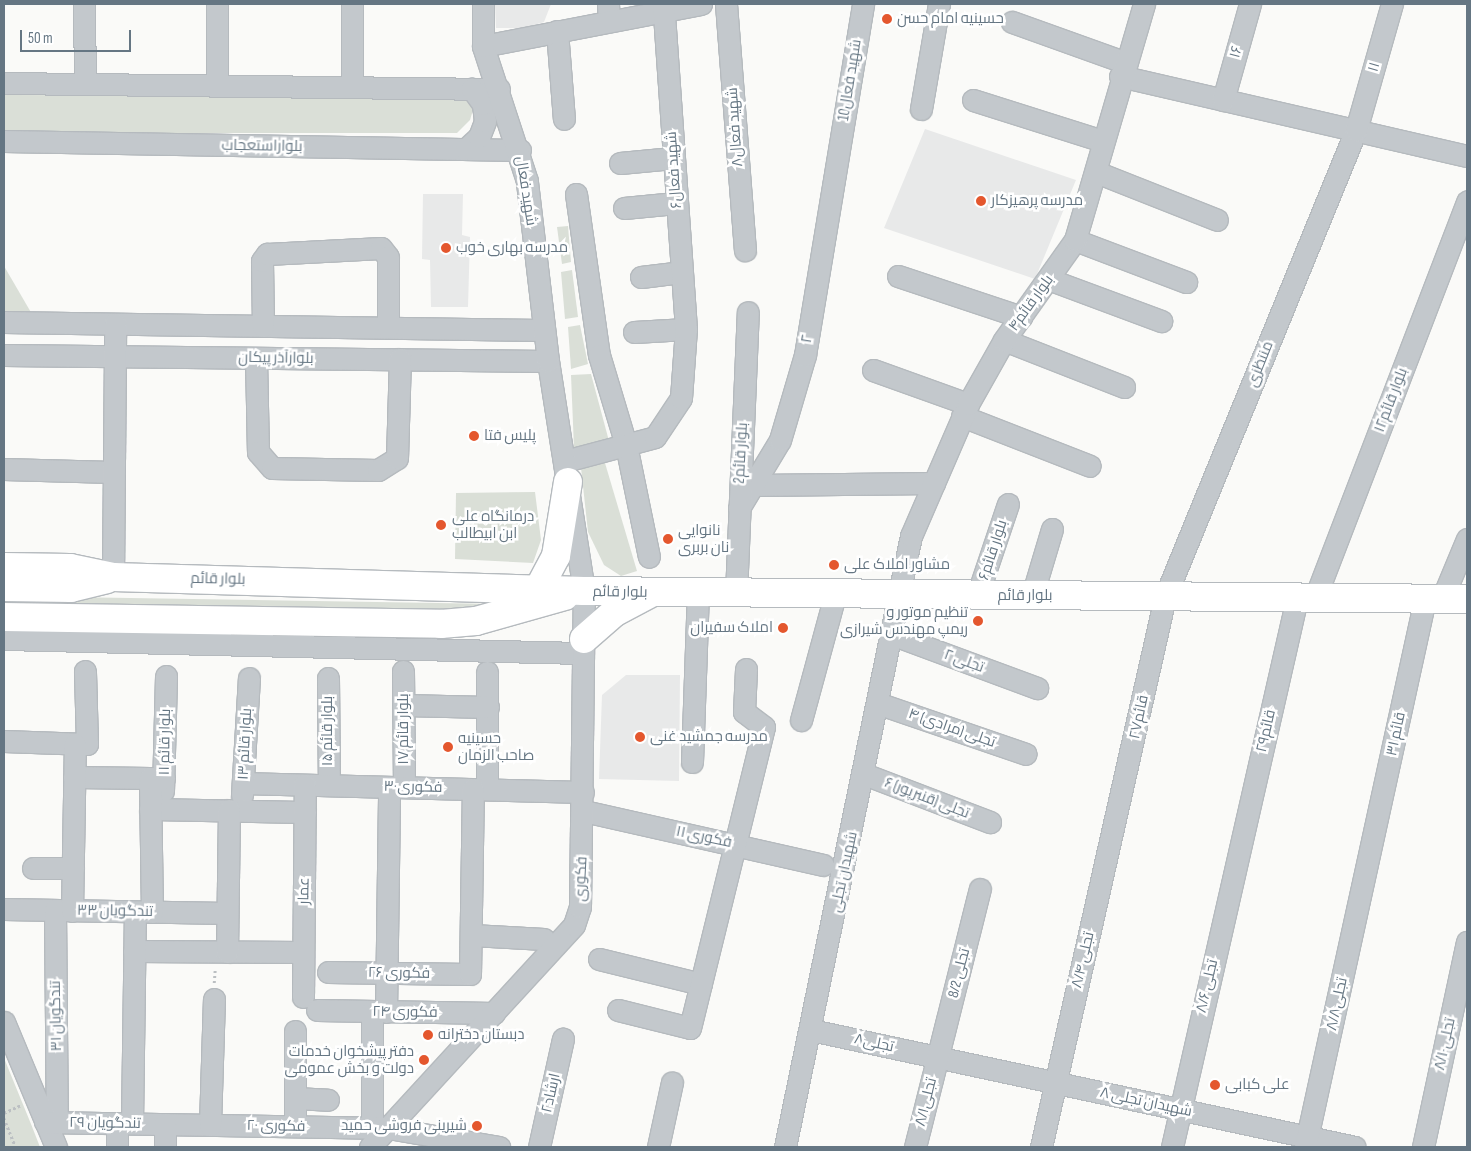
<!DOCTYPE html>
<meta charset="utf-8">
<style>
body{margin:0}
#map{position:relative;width:1471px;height:1151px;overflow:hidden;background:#fafaf8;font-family:"Sofia Sans Condensed",Cairo,sans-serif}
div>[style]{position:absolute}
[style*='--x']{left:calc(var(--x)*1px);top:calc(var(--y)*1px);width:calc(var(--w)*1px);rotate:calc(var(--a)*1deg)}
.built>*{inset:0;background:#e8e9e9}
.green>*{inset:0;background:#dadfd7}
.path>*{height:2.5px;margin-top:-1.25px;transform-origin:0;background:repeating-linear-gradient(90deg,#bbbfc2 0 2.5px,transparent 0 5px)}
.roads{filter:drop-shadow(1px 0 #b5babe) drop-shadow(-1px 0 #b5babe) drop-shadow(0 1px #b5babe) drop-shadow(0 -1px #b5babe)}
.minor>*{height:21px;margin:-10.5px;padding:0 10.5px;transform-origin:10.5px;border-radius:10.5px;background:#c3c8cc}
.major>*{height:28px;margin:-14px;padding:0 14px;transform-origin:14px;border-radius:14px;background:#fff}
.dots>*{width:14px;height:14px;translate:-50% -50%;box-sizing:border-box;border:2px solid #fff;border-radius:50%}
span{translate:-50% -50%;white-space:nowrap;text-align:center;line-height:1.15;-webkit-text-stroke:5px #fff;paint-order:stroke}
.poi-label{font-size:15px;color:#657683}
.left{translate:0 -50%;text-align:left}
.right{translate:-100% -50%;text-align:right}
.street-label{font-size:15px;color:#657683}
.frame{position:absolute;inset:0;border:5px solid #657683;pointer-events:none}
.scale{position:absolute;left:20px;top:30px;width:111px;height:22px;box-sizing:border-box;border:2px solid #657683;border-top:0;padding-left:6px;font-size:15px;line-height:18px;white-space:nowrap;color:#657683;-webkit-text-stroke:4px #fff;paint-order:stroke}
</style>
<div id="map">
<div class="built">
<div style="clip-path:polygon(495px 4px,551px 4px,544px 22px,524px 28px,496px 28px)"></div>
<div style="clip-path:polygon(925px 129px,1076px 180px,1035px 279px,884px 228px)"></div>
<div style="clip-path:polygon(423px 194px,463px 194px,462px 235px,470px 237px,468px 307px,431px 307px,430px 260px,422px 259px)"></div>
<div style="clip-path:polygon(626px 675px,680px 675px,679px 781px,599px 779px,602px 695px)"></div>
</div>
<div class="green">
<div style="clip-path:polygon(4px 95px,413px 96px,467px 98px,473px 110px,470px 120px,457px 133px,4px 133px)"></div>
<div style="clip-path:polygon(568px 226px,571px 262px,562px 264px,557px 227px)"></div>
<div style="clip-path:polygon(4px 266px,36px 321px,4px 321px)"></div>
<div style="clip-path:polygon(572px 270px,578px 317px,565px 319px,561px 272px)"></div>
<div style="clip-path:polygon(580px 325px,588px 364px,571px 369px,568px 327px)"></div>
<div style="clip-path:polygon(591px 374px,609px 441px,574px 448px,571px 375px)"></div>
<div style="clip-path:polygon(605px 463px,637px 571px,621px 576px,604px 565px,588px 532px,581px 468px)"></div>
<div style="clip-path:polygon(535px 492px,541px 540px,533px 563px,455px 559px,456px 493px)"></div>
<div style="clip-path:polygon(4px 596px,498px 604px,474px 616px,4px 606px)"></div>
<div style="clip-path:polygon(4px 1058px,31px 1124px,40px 1147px,4px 1147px)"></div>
</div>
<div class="path">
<div style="--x:214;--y:983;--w:15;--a:-86"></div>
<div style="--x:4;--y:1113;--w:19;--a:-25"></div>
<div style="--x:4;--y:1118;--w:31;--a:68"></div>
</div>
<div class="roads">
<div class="minor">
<div style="--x:84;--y:4;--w:80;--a:89.3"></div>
<div style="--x:352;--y:4;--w:83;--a:90"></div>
<div style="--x:608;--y:4;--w:17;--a:87"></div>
<div style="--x:726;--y:4;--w:247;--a:85.6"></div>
<div style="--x:1012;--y:22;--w:119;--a:19.7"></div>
<div style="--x:557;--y:31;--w:88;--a:85.5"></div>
<div style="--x:483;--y:46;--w:222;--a:-10.9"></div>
<div style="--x:1120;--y:76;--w:356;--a:13"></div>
<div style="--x:4;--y:83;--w:495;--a:0.7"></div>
<div style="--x:217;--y:86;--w:82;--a:-90"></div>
<div style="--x:973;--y:100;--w:136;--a:17.5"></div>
<div style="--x:1223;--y:100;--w:100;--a:-74.3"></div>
<div style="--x:921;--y:109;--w:107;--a:-80.3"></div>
<div style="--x:4;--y:141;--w:516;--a:1"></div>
<div style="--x:466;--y:149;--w:18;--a:-43"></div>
<div style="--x:479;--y:137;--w:17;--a:-69"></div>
<div style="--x:485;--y:121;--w:17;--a:-97"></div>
<div style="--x:483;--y:104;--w:19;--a:-126"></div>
<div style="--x:620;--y:163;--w:53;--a:-5.4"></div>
<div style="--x:1096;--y:172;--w:130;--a:21.6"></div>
<div style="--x:576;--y:194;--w:163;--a:81.9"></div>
<div style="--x:599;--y:355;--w:94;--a:73.3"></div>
<div style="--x:626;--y:445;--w:114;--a:78.4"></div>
<div style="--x:624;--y:208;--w:52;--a:-5.5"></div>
<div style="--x:1075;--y:240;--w:119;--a:20.7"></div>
<div style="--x:898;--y:276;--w:130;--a:18.4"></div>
<div style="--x:641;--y:277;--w:40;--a:-7.1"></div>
<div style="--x:1048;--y:279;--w:121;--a:20.4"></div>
<div style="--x:4;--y:322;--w:540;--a:0.85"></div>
<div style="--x:263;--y:326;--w:65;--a:-90.9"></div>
<div style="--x:262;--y:261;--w:9;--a:-54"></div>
<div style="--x:267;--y:254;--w:114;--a:-3"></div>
<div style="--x:381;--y:248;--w:11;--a:52"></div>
<div style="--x:388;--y:257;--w:70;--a:90"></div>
<div style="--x:634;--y:332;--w:52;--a:-3.3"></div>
<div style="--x:1004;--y:340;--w:129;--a:21.4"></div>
<div style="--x:4;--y:355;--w:544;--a:0.63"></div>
<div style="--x:256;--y:358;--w:94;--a:88.8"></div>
<div style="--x:258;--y:452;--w:21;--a:49"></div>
<div style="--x:272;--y:468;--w:106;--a:1.1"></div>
<div style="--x:378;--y:470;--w:22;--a:-32"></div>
<div style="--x:397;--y:458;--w:99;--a:-88.3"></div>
<div style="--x:873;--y:370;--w:101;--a:19.7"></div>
<div style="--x:962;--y:416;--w:137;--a:21.3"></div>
<div style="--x:565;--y:461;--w:93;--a:-14.9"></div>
<div style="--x:655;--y:437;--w:47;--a:-56.3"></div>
<div style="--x:681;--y:398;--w:69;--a:-85.9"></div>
<div style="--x:686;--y:329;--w:326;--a:-94"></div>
<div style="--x:4;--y:469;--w:109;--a:1.6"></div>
<div style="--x:752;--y:485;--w:182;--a:-0.6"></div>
<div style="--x:739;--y:508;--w:79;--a:-58.9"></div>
<div style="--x:780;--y:440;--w:89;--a:-73.6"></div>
<div style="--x:805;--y:355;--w:356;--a:-80.6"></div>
<div style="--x:113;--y:577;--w:253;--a:-89.5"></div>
<div style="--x:736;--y:594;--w:282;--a:-87.6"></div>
<div style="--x:977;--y:596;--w:97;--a:-71.4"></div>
<div style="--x:1032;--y:596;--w:70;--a:-73.4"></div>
<div style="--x:1315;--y:598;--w:425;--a:-69"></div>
<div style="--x:1442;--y:599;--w:65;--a:-67.4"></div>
<div style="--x:891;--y:634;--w:156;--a:20.3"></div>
<div style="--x:4;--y:639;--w:578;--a:1.39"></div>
<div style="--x:403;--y:671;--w:116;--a:89.5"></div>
<div style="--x:487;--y:672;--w:117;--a:90"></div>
<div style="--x:328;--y:678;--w:107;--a:89.5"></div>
<div style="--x:877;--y:703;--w:157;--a:18.9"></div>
<div style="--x:404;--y:705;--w:84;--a:1.4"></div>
<div style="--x:801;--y:720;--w:130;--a:-74.8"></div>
<div style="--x:4;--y:741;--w:83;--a:2.1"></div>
<div style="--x:87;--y:744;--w:73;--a:-91.6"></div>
<div style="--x:692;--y:762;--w:169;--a:-88"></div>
<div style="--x:864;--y:774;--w:135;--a:20.9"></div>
<div style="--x:74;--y:777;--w:76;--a:0.8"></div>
<div style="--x:243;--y:783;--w:340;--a:1.5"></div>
<div style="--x:163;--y:791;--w:115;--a:-88.5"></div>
<div style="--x:242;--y:795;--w:117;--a:-86.6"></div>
<div style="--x:150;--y:809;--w:155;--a:1.1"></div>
<div style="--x:584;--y:811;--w:245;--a:12.7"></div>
<div style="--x:33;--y:868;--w:40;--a:0"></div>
<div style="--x:4;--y:909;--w:223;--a:1"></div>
<div style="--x:55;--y:910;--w:212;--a:89.5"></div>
<div style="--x:72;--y:911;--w:167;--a:-89"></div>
<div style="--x:152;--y:912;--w:134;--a:-90.9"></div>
<div style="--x:150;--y:778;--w:14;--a:0"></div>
<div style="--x:472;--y:935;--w:72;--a:3.2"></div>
<div style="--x:134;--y:951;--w:169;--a:0.3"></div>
<div style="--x:227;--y:952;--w:142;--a:-89.2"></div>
<div style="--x:599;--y:959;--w:105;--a:13.8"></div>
<div style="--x:328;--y:972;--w:142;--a:0.8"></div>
<div style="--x:470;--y:974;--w:185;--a:-89.1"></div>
<div style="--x:303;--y:997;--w:212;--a:-89.5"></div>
<div style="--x:317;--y:1010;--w:177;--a:1"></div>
<div style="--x:618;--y:1010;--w:74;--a:14"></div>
<div style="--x:690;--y:1028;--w:310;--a:-76.2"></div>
<div style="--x:764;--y:727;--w:25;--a:-143"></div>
<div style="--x:744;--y:712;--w:43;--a:-87.3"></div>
<div style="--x:372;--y:1011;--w:117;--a:90"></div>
<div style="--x:386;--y:1012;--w:225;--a:-89.2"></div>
<div style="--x:4;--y:1022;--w:135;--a:67.4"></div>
<div style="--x:811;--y:1030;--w:556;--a:12.14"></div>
<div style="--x:295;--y:1098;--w:33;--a:3"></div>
<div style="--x:45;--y:1122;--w:343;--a:1"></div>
<div style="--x:388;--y:1128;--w:113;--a:9.7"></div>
<div style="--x:132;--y:1123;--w:211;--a:-89.2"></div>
<div style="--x:165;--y:1124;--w:23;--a:90"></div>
<div style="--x:210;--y:1125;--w:126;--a:-88.2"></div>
<div style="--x:295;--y:1126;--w:95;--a:-90"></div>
<div style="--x:117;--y:1147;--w:24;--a:-90"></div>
<div style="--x:370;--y:1147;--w:301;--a:-47.4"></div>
<div style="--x:574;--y:925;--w:19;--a:-72"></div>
<div style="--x:580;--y:907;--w:316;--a:-89.3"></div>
<div style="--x:584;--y:591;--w:233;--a:-98.9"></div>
<div style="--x:548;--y:361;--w:181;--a:-96.7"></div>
<div style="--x:527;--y:181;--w:142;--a:-108.1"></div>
<div style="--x:483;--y:46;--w:42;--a:-90"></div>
<div style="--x:539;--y:1147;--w:111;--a:-77.5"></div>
<div style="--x:658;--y:1147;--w:66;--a:-77.8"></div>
<div style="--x:785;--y:1147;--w:624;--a:-78.35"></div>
<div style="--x:911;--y:536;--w:144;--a:-66.6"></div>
<div style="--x:968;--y:404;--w:73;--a:-60.6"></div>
<div style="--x:1004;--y:340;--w:123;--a:-54.6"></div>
<div style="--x:1075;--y:240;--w:246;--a:-73.7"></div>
<div style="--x:915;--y:1147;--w:266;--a:-75.9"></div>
<div style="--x:1041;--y:1147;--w:564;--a:-77.29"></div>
<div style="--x:1165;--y:597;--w:505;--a:-67.76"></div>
<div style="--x:1356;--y:130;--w:131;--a:-74.1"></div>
<div style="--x:1172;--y:1147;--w:563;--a:-77.17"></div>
<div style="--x:1305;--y:1147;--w:561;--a:-77.65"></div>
<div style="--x:1423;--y:1147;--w:210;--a:-77.9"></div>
</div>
<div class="major">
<div style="--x:4;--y:567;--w:66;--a:0.9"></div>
<div style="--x:70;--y:568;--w:44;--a:11.8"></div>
<div style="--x:113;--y:577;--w:471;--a:1.7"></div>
<div style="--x:584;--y:591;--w:883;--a:0.52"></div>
<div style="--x:4;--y:587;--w:67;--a:0.9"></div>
<div style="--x:71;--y:588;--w:37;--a:-14"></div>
<div style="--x:539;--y:588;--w:36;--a:-62"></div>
<div style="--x:556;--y:556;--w:75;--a:-80.8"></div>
<div style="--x:4;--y:617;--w:437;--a:0.9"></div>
<div style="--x:441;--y:624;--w:35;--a:-5"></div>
<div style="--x:476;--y:621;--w:92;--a:-15.7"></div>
<div style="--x:584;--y:639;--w:41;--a:-41.1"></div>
<div style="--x:615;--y:612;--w:41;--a:-27.8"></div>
</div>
</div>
<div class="dots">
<div style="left:887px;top:19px;background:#e4572e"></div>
<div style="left:981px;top:201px;background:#e4572e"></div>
<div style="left:446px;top:248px;background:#e4572e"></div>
<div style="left:474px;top:436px;background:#e4572e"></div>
<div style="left:441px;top:525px;background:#e4572e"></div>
<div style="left:668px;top:539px;background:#e4572e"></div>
<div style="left:834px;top:565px;background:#e4572e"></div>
<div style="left:978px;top:621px;background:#e4572e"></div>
<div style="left:783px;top:628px;background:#e4572e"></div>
<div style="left:640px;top:737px;background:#e4572e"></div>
<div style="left:448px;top:747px;background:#e4572e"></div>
<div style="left:428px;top:1035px;background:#e4572e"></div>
<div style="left:424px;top:1060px;background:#e4572e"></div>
<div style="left:1215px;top:1085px;background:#e4572e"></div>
<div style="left:477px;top:1126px;background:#e4572e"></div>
</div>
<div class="poi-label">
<span class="left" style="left:897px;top:19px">حسینیه امام حسن</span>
<span class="left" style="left:991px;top:201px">مدرسه پرهیزکار</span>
<span class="left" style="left:456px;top:248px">مدرسه بهاری خوب</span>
<span class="left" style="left:484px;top:436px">پلیس فتا</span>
<span class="left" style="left:452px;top:525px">درمانگاه علی<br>ابن ابیطالب</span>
<span class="left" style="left:678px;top:539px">نانوایی<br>نان بربری</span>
<span class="left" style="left:844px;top:565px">مشاور املاک علی</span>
<span class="right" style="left:968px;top:621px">تنظیم موتور و<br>ریمپ مهندس شیرازی</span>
<span class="right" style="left:773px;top:628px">املاک سفیران</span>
<span class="left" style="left:650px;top:737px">مدرسه جمشید غنی</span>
<span class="left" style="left:458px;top:747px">حسینیه<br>صاحب الزمان</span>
<span class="left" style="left:438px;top:1035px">دبستان دخترانه</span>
<span class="right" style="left:414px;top:1060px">دفتر پیشخوان خدمات<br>دولت و بخش عمومی</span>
<span class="left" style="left:1225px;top:1085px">علی کبابی</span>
<span class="right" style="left:467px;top:1126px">شیرینی فروشی حمید</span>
</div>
<div class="street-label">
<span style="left:1236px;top:52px;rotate:-75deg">۱۶</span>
<span style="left:1374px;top:67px;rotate:-74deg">۱۱</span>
<span style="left:850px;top:80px;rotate:-81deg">10شهید فعال</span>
<span style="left:735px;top:127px;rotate:-94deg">شهید فعال۸</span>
<span style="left:262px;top:146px;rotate:1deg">بلواراستعجاب</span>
<span style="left:674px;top:170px;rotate:-94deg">شهید فعال۶</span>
<span style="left:526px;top:191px;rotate:81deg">شهید فعال</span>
<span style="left:1031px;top:303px;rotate:-54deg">بلوار قائم۴</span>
<span style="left:807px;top:339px;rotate:-81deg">۲</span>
<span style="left:276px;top:358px;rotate:1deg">بلوارآذر پیکان</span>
<span style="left:1260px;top:364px;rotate:-68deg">منتظزی</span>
<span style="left:1391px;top:400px;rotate:-69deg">بلوار قائم۱۲</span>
<span style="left:741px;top:453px;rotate:-87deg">2بلوار قائم</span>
<span style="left:993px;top:550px;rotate:-72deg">بلوار قائم۶</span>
<span style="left:218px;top:579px;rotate:1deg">بلوار قائم</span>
<span style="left:620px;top:592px;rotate:1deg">بلوار قائم</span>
<span style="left:1025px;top:596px">بلوار قائم</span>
<span style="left:964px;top:661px;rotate:20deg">۲ تجلی</span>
<span style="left:1139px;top:717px;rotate:-78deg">قائم۲۷</span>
<span style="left:952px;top:728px;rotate:19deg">۴ تجلی (مرادی)</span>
<span style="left:404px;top:729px;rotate:-90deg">بلوار قائم ۱۷</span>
<span style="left:328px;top:731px;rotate:-90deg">بلوار قائم ۱۵</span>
<span style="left:1266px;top:731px;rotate:-77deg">قائم۲۹</span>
<span style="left:1396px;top:734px;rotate:-78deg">قائم ۳۱</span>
<span style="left:165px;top:742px;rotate:-89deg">بلوار قائم ۱۱</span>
<span style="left:245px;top:744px;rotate:-87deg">بلوار قائم ۱۳</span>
<span style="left:413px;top:787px;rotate:1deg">فکوری۳۰</span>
<span style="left:927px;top:798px;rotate:21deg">۶ تجلی (قنبرپور)</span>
<span style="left:704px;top:837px;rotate:12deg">فکوری ۱۱</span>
<span style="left:844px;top:872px;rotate:-78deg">شهیدان تجلی</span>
<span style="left:581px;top:879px;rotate:-87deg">فکوری</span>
<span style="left:304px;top:891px;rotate:-89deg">عمار</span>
<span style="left:115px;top:911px;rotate:1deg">۳۳ تندگویان</span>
<span style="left:1083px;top:960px;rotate:-77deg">۸/۴ تجلی</span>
<span style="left:399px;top:973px;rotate:1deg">فکوری ۲۶</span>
<span style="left:959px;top:973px;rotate:-76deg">8/2 تجلی</span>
<span style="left:1207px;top:986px;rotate:-77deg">تجلی ۸/۶</span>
<span style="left:1337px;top:1004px;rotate:-78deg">تجلی۸/۸</span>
<span style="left:405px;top:1012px;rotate:1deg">فکوری ۲۴</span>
<span style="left:56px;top:1016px;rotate:-91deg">۳۱ تندگویان</span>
<span style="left:874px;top:1043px;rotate:12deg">تجلی۸</span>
<span style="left:1445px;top:1044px;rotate:-78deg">تجلی۸/۱۰</span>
<span style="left:551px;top:1093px;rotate:-77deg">۲ارشاد</span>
<span style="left:926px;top:1102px;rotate:-76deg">تجلی۸/۱</span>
<span style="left:1146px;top:1102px;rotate:12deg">شهیدان تجلی ۸</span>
<span style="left:105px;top:1123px;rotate:1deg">۲۹ تندگویان</span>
<span style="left:276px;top:1126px;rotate:1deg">فکوری ۲۰</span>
</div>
<div class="frame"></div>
<div class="scale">50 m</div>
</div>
